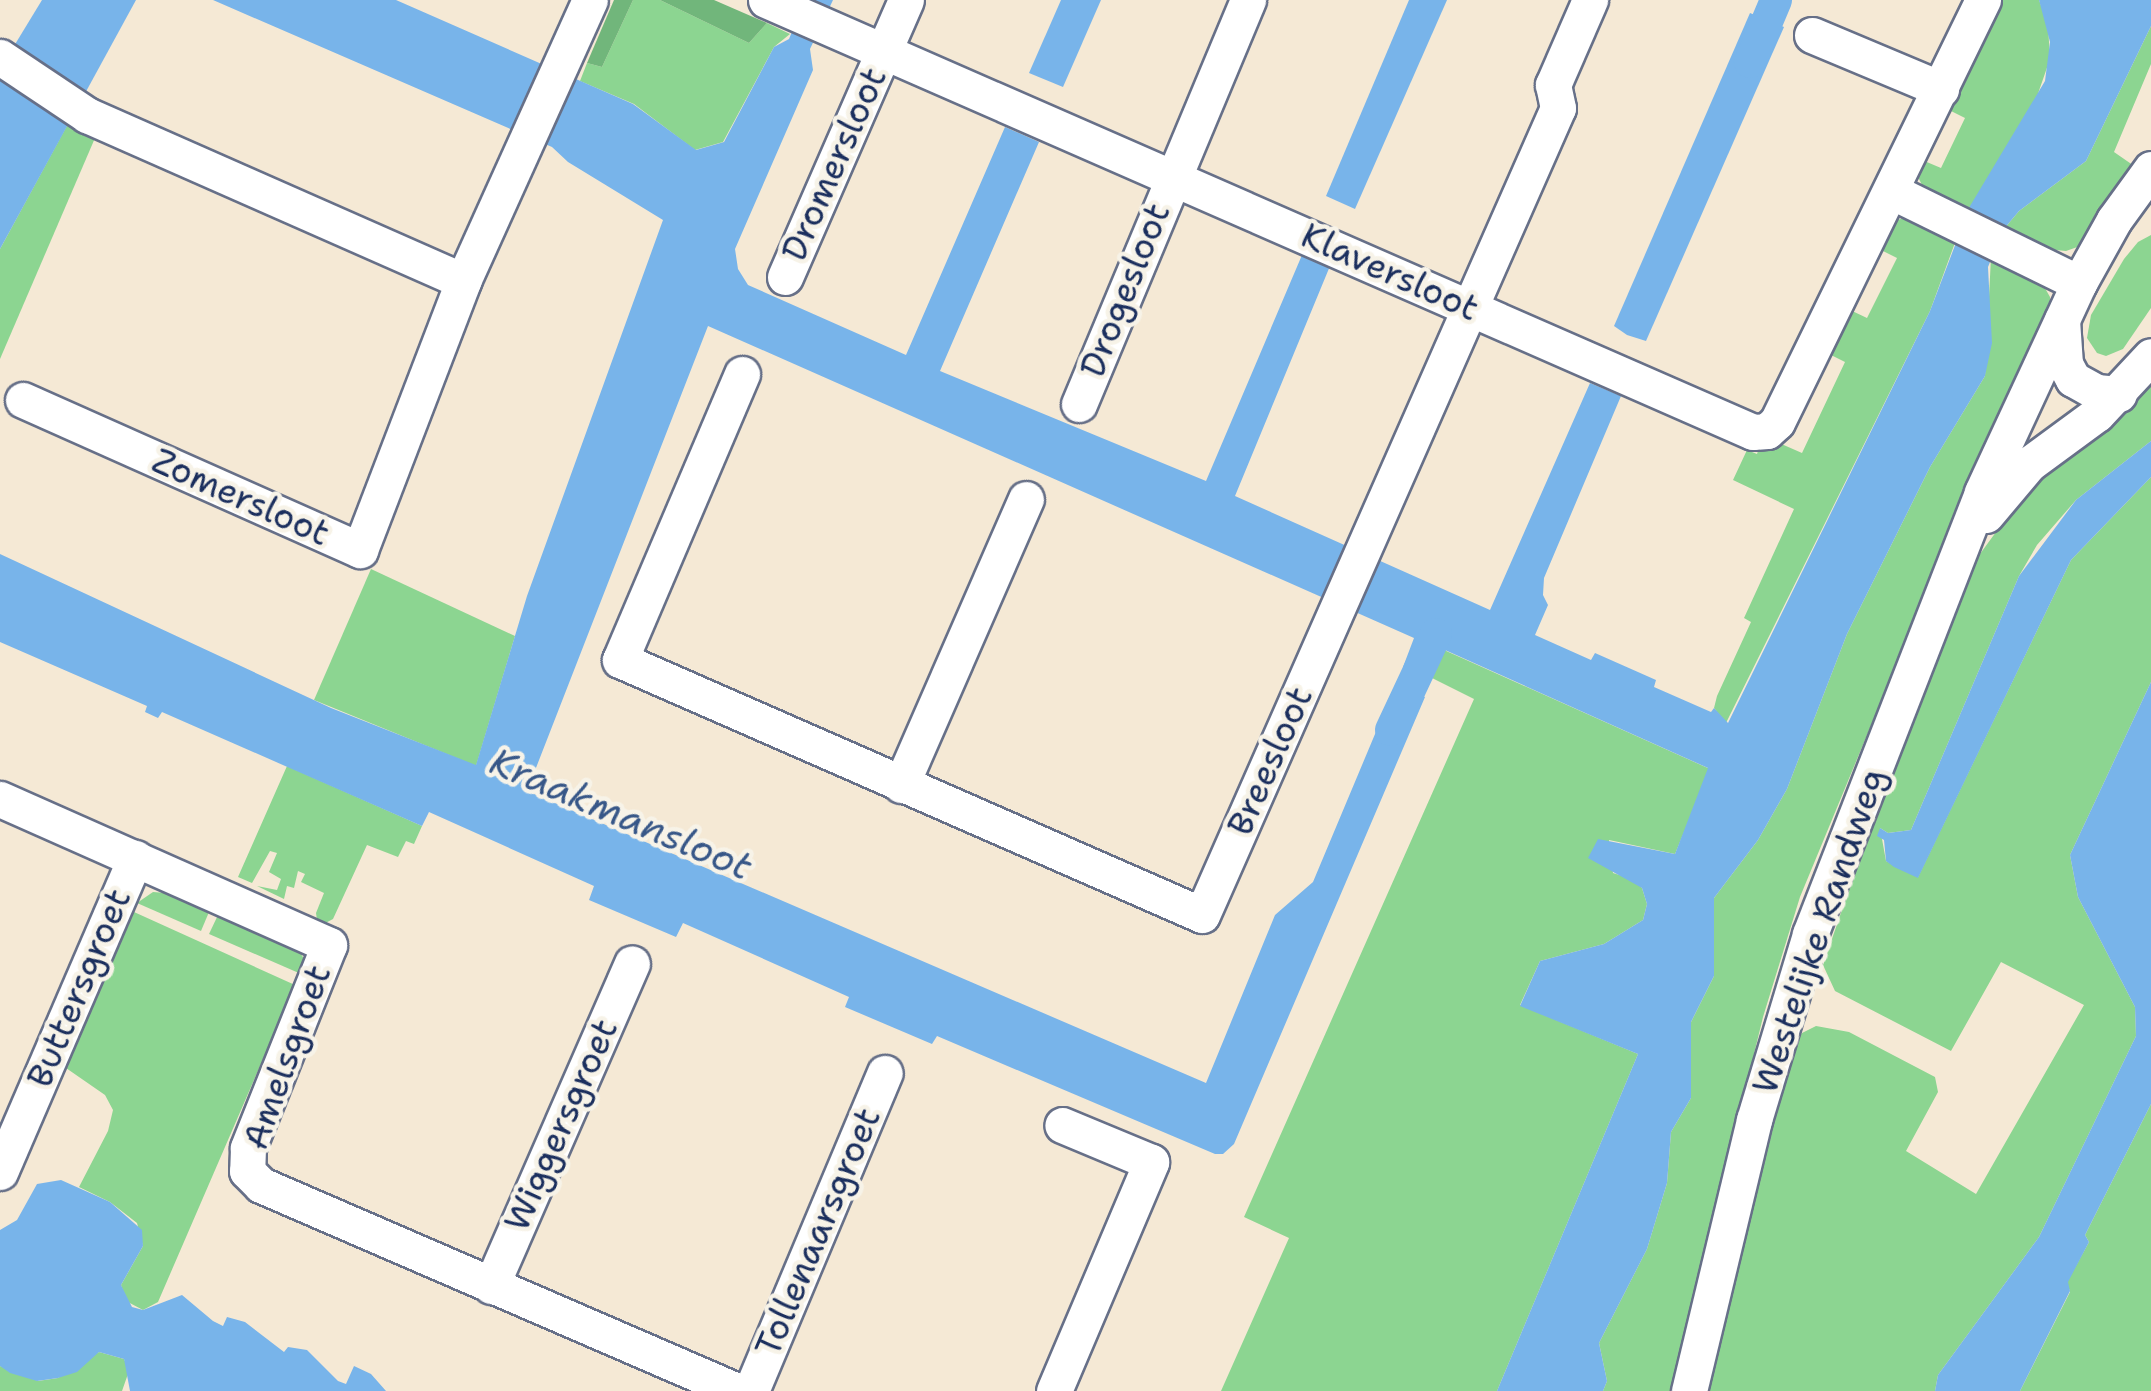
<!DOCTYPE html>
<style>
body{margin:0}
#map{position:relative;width:2151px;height:1391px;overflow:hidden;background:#f5e9d5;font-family:"Shantell Sans",sans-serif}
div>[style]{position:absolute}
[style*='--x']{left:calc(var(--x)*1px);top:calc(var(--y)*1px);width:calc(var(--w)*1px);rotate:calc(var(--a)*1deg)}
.green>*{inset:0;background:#8cd591}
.forest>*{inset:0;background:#71b67b}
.water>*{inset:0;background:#78b4ea}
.canal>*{height:32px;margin:-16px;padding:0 16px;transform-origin:16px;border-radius:16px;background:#78b4ea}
.roads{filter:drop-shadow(2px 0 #677088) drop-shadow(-2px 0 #677088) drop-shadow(0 2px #677088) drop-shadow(0 -2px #677088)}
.minor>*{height:35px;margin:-17.5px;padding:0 17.5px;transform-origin:17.5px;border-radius:17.5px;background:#fff}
span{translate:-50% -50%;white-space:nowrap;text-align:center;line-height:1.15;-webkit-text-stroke:9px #f7f3e8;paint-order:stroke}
.street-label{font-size:35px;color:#1b2f5e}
.water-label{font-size:38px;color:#375788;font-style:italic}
</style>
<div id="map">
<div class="green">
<div style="clip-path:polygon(633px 0,660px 0,749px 43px,767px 23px,790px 34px,774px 47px,723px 142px,695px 150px,634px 104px,580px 81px,587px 63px,602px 67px)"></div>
<div style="clip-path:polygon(1998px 0,2039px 0,2048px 25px,2050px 59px,2033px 108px,1967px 213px,1926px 193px,1916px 173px,1922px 160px,1941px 168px,1965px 118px,1947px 109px)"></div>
<div style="clip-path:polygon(2151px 26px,2151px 64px,2114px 152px,2140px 170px,2083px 245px,2066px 251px,2045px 249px,2003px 230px,2019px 211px,2086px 161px)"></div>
<div style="clip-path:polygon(70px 120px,95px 138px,0 359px,0 249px)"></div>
<div style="clip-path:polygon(1909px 216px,1956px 240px,1930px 311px,1726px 723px,1714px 708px,1717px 696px,1751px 622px,1744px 618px,1794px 509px,1733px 480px,1747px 450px,1757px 454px,1760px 445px,1777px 442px,1802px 453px,1845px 362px,1827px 353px,1848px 309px,1867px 318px,1897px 258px,1879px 249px,1892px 222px)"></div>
<div style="clip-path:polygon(2151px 235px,2151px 308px,2123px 349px,2106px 356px,2097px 353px,2087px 338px,2091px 315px,2124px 259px,2138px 242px)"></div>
<div style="clip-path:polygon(1991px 257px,2041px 281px,2050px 297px,2050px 313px,1958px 515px,1800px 897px,1763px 1017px,1672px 1391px,1603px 1391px,1607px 1381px,1599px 1343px,1647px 1249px,1667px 1183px,1671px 1132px,1691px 1098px,1691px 1022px,1714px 976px,1714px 898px,1758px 840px,1787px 789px,1847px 634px,1930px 467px,1985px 376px)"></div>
<div style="clip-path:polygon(2151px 381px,2151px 441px,2076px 500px,2037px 545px,2019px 576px,1911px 830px,1888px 833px,1880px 828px,1886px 861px,1918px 877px,2071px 560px,2151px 477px,2151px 682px,2070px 855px,2078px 897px,2135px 1007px,2136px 1036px,2039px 1237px,1938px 1375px,1935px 1391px,1708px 1391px,1793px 1047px,1802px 1033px,1816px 1026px,1849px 1032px,1935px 1077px,1938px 1092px,1906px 1151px,1976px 1194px,2084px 1005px,2001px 962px,1951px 1051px,1835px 991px,1823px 965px,1899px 744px,1977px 558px,2042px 469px)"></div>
<div style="clip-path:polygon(371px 569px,515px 636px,476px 766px,314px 700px)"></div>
<div style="clip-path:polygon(1444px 650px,1710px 769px,1675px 854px,1609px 840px,1613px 873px,1632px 879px,1642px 888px,1647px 904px,1643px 920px,1604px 944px,1540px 961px,1520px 1005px,1638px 1054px,1497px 1391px,1221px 1391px,1289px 1238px,1244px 1217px,1474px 699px,1432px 678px)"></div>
<div style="clip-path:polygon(287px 766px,422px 826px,414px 844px,406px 841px,398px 857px,367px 845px,333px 919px,318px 927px,316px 913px,324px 893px,301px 882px,305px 874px,298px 871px,294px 888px,287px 886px,284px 899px,257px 886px,277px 890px,281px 879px,269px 872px,277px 853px,270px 851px,252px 883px,238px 877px)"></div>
<div style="clip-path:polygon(153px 892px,166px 893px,209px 912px,201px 931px,137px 903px)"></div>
<div style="clip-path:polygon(134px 912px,295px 985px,158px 1302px,143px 1310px,126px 1301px,121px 1285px,143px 1246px,137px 1223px,110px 1202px,79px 1187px,108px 1131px,113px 1110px,105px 1095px,66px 1068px)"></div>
<div style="clip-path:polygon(218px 915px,299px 951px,308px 965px,308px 977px,209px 934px)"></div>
<div style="clip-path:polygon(2151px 1104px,2151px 1391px,2020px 1391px,2070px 1292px,2067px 1282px,2089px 1242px,2085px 1235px)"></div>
<div style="clip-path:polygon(99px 1352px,124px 1359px,129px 1371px,122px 1391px,0 1391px,0 1366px,38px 1381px,58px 1378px)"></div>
</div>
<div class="forest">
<div style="clip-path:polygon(614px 0,633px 0,602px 67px,587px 63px)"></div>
<div style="clip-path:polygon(660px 0,714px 0,767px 23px,749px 43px)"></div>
</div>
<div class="water">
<div style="clip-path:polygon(42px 0,136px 0,0 249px,0 69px)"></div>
<div style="clip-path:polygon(213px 0,396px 0,633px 104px,696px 150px,724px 142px,774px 47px,789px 39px,805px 0,833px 0,810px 49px,813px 70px,735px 249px,738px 269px,748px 285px,906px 355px,1005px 127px,1039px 142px,940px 371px,1206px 481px,1302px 255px,1330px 266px,1235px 496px,1490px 610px,1590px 383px,1621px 396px,1544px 578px,1543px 595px,1548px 605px,1535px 635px,1591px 660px,1595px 653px,1656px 680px,1654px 687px,1711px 712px,1714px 708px,1728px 723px,1930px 311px,1970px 206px,2045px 81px,2050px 42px,2039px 0,2151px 0,2151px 26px,2086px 161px,2019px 211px,2003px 230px,1988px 267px,1992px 343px,1985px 376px,1930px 467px,1847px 634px,1787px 789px,1758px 840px,1714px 898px,1714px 976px,1691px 1022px,1691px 1098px,1671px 1132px,1667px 1183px,1647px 1249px,1599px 1343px,1607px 1381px,1603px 1391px,1497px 1391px,1638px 1054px,1520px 1006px,1540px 961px,1604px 944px,1643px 920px,1647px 904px,1642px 888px,1588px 858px,1598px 839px,1675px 854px,1708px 768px,1445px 650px,1432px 678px,1403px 667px,1414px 638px,708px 326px,527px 791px,1206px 1083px,1275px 915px,1313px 882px,1396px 684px,1425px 697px,1234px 1144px,1223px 1154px,1215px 1154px,937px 1036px,932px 1044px,845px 1007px,849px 997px,683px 923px,676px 937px,589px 900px,594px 886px,429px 812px,422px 826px,162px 712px,158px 718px,145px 712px,147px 706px,0 642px,0 554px,331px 708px,476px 765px,527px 596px,663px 220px,568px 162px,552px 147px)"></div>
<div style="clip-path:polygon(1061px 0,1101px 0,1063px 87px,1029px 73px)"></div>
<div style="clip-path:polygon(1409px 0,1447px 0,1355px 209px,1326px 196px)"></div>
<div style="clip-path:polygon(1750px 13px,1784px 27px,1646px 341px,1627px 335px,1614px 326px)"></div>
<div style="clip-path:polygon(2151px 441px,2151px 477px,2071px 560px,1918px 878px,1894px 867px,1886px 861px,1884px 840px,1877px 836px,1880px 828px,1888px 833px,1911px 830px,2019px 576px,2076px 500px)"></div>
<div style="clip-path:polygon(2151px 682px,2151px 1104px,2085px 1235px,2089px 1242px,2068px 1282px,2070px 1291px,2020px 1391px,1935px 1391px,1938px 1375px,2039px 1237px,2136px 1036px,2135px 1007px,2078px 897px,2070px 855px)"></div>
<div style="clip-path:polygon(61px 1180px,110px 1202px,142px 1230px,143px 1246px,121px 1285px,132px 1307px,143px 1310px,182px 1295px,213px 1321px,223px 1326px,227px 1317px,245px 1322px,284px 1352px,288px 1347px,307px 1350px,338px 1381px,346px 1384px,354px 1366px,371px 1374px,386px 1391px,130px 1391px,124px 1359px,99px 1352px,77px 1372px,58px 1378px,37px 1381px,10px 1373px,0 1366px,0 1230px,17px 1220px,37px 1184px)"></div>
</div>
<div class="canal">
<div style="--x:1750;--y:62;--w:67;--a:-67.2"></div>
<div style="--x:1391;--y:730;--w:106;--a:-64.9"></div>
</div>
<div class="roads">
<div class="minor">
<div style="--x:766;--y:0;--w:1077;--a:23.64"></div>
<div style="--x:1753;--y:432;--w:14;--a:-4"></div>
<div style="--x:1767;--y:431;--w:13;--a:-42"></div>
<div style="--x:1777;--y:422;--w:470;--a:-64"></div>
<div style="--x:1812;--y:35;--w:140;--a:22.7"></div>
<div style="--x:0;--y:57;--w:105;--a:33.7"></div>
<div style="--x:87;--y:115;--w:411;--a:23.8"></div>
<div style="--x:1893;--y:192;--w:207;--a:26.1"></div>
<div style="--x:785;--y:277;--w:302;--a:-66.4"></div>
<div style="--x:2062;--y:320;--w:44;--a:86.1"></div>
<div style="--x:2065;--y:364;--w:17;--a:62"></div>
<div style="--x:2073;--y:379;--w:26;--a:29"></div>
<div style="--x:2096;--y:392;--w:23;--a:5"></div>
<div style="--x:742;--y:374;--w:311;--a:113.1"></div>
<div style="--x:620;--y:660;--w:635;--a:23.66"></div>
<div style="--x:1202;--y:915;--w:882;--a:-66.2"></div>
<div style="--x:1558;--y:108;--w:24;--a:-102"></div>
<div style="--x:1553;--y:85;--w:93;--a:-66.5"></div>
<div style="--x:23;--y:400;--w:369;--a:24"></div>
<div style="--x:360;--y:550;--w:288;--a:-69"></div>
<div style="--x:463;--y:281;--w:308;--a:-65.7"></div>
<div style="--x:1079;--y:404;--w:438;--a:-67.3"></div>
<div style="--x:1986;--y:515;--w:67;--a:-49.9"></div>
<div style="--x:2029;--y:464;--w:84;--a:-36.3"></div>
<div style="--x:2097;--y:414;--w:79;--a:-47"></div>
<div style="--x:901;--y:785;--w:312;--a:-66.4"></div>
<div style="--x:0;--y:799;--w:360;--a:23.9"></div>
<div style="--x:329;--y:945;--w:219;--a:111.8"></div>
<div style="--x:248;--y:1148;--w:23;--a:92"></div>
<div style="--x:247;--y:1171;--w:20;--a:45"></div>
<div style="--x:261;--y:1185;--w:519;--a:23.4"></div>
<div style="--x:0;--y:1172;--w:342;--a:-66.7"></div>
<div style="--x:491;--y:1286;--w:352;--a:-66.4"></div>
<div style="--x:751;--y:1391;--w:345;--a:-67.2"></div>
<div style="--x:1054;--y:1391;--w:249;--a:-67"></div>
<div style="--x:1151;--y:1162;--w:96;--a:-157.4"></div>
<div style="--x:1689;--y:1391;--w:279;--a:-76.5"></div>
<div style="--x:1754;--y:1120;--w:194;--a:-73.2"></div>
<div style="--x:1810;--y:934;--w:474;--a:-68.7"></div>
<div style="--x:1982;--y:492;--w:230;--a:-65.1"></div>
<div style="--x:2079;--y:283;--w:72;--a:-60.9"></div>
<div style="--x:2114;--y:220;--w:63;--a:-54"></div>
</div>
</div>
<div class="street-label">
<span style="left:834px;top:164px;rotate:-66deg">Dromersloot</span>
<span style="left:1390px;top:272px;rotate:24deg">Klaversloot</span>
<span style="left:1125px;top:290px;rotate:-68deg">Drogesloot</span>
<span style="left:241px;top:497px;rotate:24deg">Zomersloot</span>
<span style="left:1270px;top:761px;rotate:-66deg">Breesloot</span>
<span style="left:1819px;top:931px;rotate:-71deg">Westelijke Randweg</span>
<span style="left:79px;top:988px;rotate:-67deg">Buttersgroet</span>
<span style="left:287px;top:1057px;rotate:-70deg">Amelsgroet</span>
<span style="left:561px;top:1125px;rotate:-66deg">Wiggersgroet</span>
<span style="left:818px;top:1232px;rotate:-67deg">Tollenaarsgroet</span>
</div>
<div class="water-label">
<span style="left:621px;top:814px;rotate:23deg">Kraakmansloot</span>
</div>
</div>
